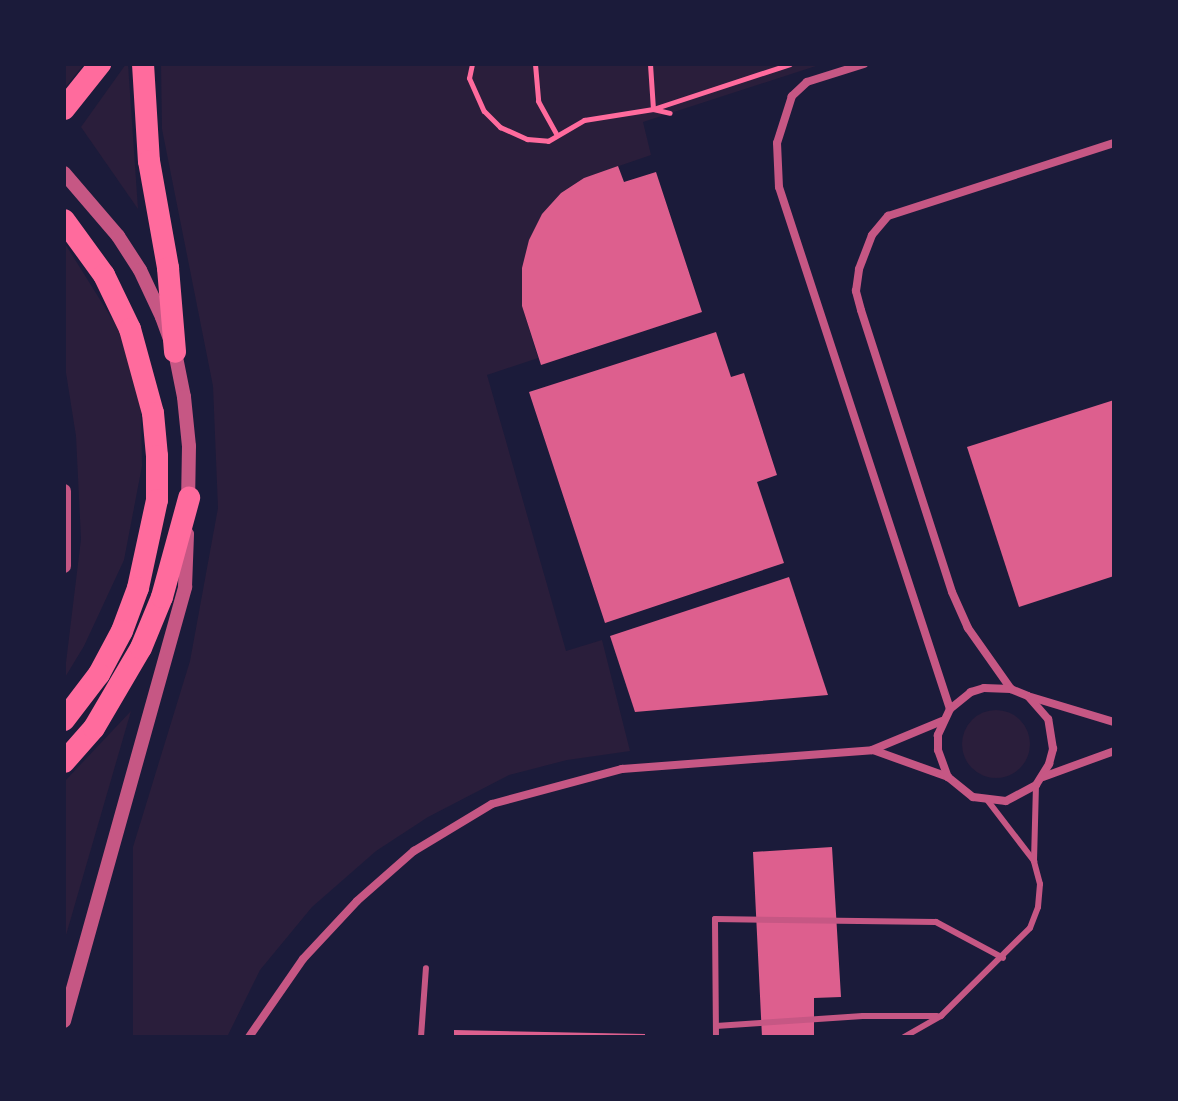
<!DOCTYPE html>
<style>
body{margin:0}
#map{position:relative;width:1178px;height:1101px;overflow:hidden;background:#1b1b3a;font-family:"Asap Condensed",sans-serif}
div>[style]{position:absolute}
[style*='--x']{left:calc(var(--x)*1px);top:calc(var(--y)*1px);width:calc(var(--w)*1px);rotate:calc(var(--a)*1deg)}
.green>*{inset:0;background:#2a1e3b}
.round{border-radius:50%}
.building>*{inset:0;background:#dd5f8e}
.path>*{height:5px;margin:-2.5px;padding:0 2.5px;transform-origin:2.5px;border-radius:2.5px;background:#ff6b9d}
.service>*{height:6px;margin:-3px;padding:0 3px;transform-origin:3px;border-radius:3px;background:#c65784}
.minor>*{height:8px;margin:-4px;padding:0 4px;transform-origin:4px;border-radius:4px;background:#c65784}
.tertiary>*{height:14px;margin:-7px;padding:0 7px;transform-origin:7px;border-radius:7px;background:#c65784}
.trunk>*{height:22px;margin:-11px;padding:0 11px;transform-origin:11px;border-radius:11px;background:#ff6b9d}
span{translate:-50% -50%;white-space:nowrap;text-align:center;line-height:1.15;-webkit-text-stroke:7px #1b1b3a;paint-order:stroke}
.frame{position:absolute;inset:0;border:66px solid #1b1b3a;pointer-events:none}
</style>
<div id="map">
<div class="green">
<div style="clip-path:polygon(64px 64px,84px 64px,64px 89px)"></div>
<div style="clip-path:polygon(126px 64px,128px 64px,138px 209px,81px 127px)"></div>
<div style="clip-path:polygon(161px 64px,822px 64px,643px 122px,651px 155px,584px 178px,561px 193px,542px 215px,522px 306px,538px 358px,487px 375px,566px 651px,602px 640px,630px 751px,567px 760px,509px 775px,428px 817px,376px 851px,312px 907px,260px 970px,227px 1037px,133px 1037px,133px 847px,190px 661px,218px 508px,213px 386px,162px 129px)"></div>
<div style="clip-path:polygon(64px 242px,124px 338px,141px 410px,142px 466px,124px 560px,84px 646px,64px 679px,81px 539px,76px 436px,64px 360px)"></div>
<div class="round" style="left:962px;top:710px;width:68px;height:68px"></div>
<div style="clip-path:polygon(131px 711px,64px 942px,64px 782px)"></div>
</div>
<div class="building">
<div style="clip-path:polygon(618px 166px,624px 182px,656px 172px,702px 312px,541px 365px,522px 306px,522px 268px,529px 240px,542px 214px,561px 193px,584px 178px)"></div>
<div style="clip-path:polygon(716px 332px,731px 377px,744px 373px,777px 475px,757px 482px,784px 563px,605px 623px,529px 392px)"></div>
<div style="clip-path:polygon(1114px 400px,1114px 576px,1019px 607px,967px 447px)"></div>
<div style="clip-path:polygon(789px 577px,828px 695px,635px 712px,610px 636px)"></div>
<div style="clip-path:polygon(832px 847px,841px 997px,814px 998px,814px 1037px,762px 1037px,753px 852px)"></div>
<div style="clip-path:polygon(454px 1030px,645px 1034px,645px 1037px,454px 1037px)"></div>
</div>
<div class="path">
<div style="--x:472;--y:64;--w:14;--a:102"></div>
<div style="--x:469;--y:78;--w:36;--a:66"></div>
<div style="--x:484;--y:111;--w:23;--a:45"></div>
<div style="--x:500;--y:127;--w:30;--a:24"></div>
<div style="--x:527;--y:139;--w:21;--a:5"></div>
<div style="--x:548;--y:141;--w:42;--a:-30.3"></div>
<div style="--x:584;--y:120;--w:70;--a:-9.1"></div>
<div style="--x:653;--y:109;--w:17;--a:13"></div>
<div style="--x:535;--y:64;--w:37;--a:85"></div>
<div style="--x:538;--y:101;--w:39;--a:61"></div>
<div style="--x:650;--y:64;--w:45;--a:86.2"></div>
<div style="--x:653;--y:109;--w:144;--a:-18.2"></div>
</div>
<div class="service">
<div style="--x:988;--y:801;--w:76;--a:52.5"></div>
<div style="--x:716;--y:1026;--w:147;--a:-3.9"></div>
<div style="--x:863;--y:1016;--w:74;--a:0"></div>
<div style="--x:421;--y:1037;--w:69;--a:-85.9"></div>
<div style="--x:716;--y:1037;--w:118;--a:-90.5"></div>
<div style="--x:715;--y:919;--w:221;--a:0.8"></div>
<div style="--x:936;--y:922;--w:76;--a:28.2"></div>
<div style="--x:904;--y:1037;--w:43;--a:-29.6"></div>
<div style="--x:941;--y:1016;--w:125;--a:-44.7"></div>
<div style="--x:1030;--y:928;--w:22;--a:-69"></div>
<div style="--x:1038;--y:907;--w:23;--a:-85"></div>
<div style="--x:1040;--y:884;--w:24;--a:-105"></div>
<div style="--x:1034;--y:861;--w:76;--a:-88.5"></div>
</div>
<div class="minor">
<div style="--x:864;--y:64;--w:60;--a:162.5"></div>
<div style="--x:807;--y:82;--w:21;--a:137"></div>
<div style="--x:792;--y:96;--w:49;--a:107.7"></div>
<div style="--x:777;--y:143;--w:44;--a:87.4"></div>
<div style="--x:779;--y:187;--w:549;--a:71.86"></div>
<div style="--x:1011;--y:689;--w:75;--a:-125.2"></div>
<div style="--x:968;--y:628;--w:39;--a:-114"></div>
<div style="--x:952;--y:592;--w:296;--a:-107.9"></div>
<div style="--x:861;--y:310;--w:20;--a:-105"></div>
<div style="--x:856;--y:291;--w:22;--a:-82"></div>
<div style="--x:859;--y:269;--w:36;--a:-69"></div>
<div style="--x:872;--y:235;--w:25;--a:-50"></div>
<div style="--x:888;--y:216;--w:237;--a:-17.9"></div>
<div style="--x:1031;--y:697;--w:87;--a:16.8"></div>
<div style="--x:873;--y:750;--w:80;--a:19.8"></div>
<div style="--x:948;--y:777;--w:32;--a:39"></div>
<div style="--x:973;--y:797;--w:33;--a:7"></div>
<div style="--x:1006;--y:801;--w:34;--a:-28"></div>
<div style="--x:1036;--y:785;--w:25;--a:-58"></div>
<div style="--x:1049;--y:764;--w:16;--a:-75"></div>
<div style="--x:1053;--y:749;--w:30;--a:-99"></div>
<div style="--x:1048;--y:719;--w:30;--a:-131"></div>
<div style="--x:1028;--y:696;--w:18;--a:-158"></div>
<div style="--x:1011;--y:689;--w:27;--a:-178"></div>
<div style="--x:984;--y:688;--w:14;--a:163"></div>
<div style="--x:971;--y:692;--w:27;--a:141"></div>
<div style="--x:950;--y:709;--w:29;--a:115"></div>
<div style="--x:938;--y:735;--w:15;--a:90"></div>
<div style="--x:938;--y:750;--w:29;--a:70"></div>
<div style="--x:1043;--y:777;--w:76;--a:-20.1"></div>
<div style="--x:249;--y:1037;--w:95;--a:-55.3"></div>
<div style="--x:303;--y:959;--w:79;--a:-47"></div>
<div style="--x:357;--y:901;--w:76;--a:-41.3"></div>
<div style="--x:414;--y:851;--w:91;--a:-31.1"></div>
<div style="--x:492;--y:804;--w:135;--a:-15.1"></div>
<div style="--x:622;--y:769;--w:251;--a:-4.3"></div>
<div style="--x:872;--y:750;--w:76;--a:-22.5"></div>
</div>
<div class="tertiary">
<div style="--x:64;--y:173;--w:83;--a:49.4"></div>
<div style="--x:118;--y:236;--w:40;--a:57.1"></div>
<div style="--x:140;--y:270;--w:52;--a:64.9"></div>
<div style="--x:162;--y:317;--w:37;--a:70"></div>
<div style="--x:175;--y:352;--w:46;--a:78.7"></div>
<div style="--x:184;--y:397;--w:49;--a:84.2"></div>
<div style="--x:189;--y:446;--w:59;--a:91"></div>
<div style="--x:64;--y:491;--w:75;--a:90"></div>
<div style="--x:64;--y:1021;--w:451;--a:-74.4"></div>
<div style="--x:185;--y:587;--w:53;--a:-87.8"></div>
</div>
<div class="trunk">
<div style="--x:143;--y:64;--w:97;--a:86.5"></div>
<div style="--x:149;--y:161;--w:109;--a:79.9"></div>
<div style="--x:168;--y:268;--w:84;--a:85.2"></div>
<div style="--x:64;--y:109;--w:58;--a:-51.3"></div>
<div style="--x:64;--y:220;--w:68;--a:54"></div>
<div style="--x:104;--y:275;--w:60;--a:64.3"></div>
<div style="--x:130;--y:329;--w:87;--a:74.7"></div>
<div style="--x:153;--y:413;--w:43;--a:84.7"></div>
<div style="--x:157;--y:456;--w:44;--a:90"></div>
<div style="--x:157;--y:500;--w:90;--a:102.2"></div>
<div style="--x:138;--y:588;--w:46;--a:110.4"></div>
<div style="--x:122;--y:631;--w:49;--a:118.1"></div>
<div style="--x:99;--y:674;--w:58;--a:127.3"></div>
<div style="--x:64;--y:762;--w:45;--a:-48.6"></div>
<div style="--x:94;--y:728;--w:93;--a:-59.6"></div>
<div style="--x:141;--y:648;--w:55;--a:-67.6"></div>
<div style="--x:162;--y:597;--w:103;--a:-74.7"></div>
</div>
<div class="frame"></div>
</div>
